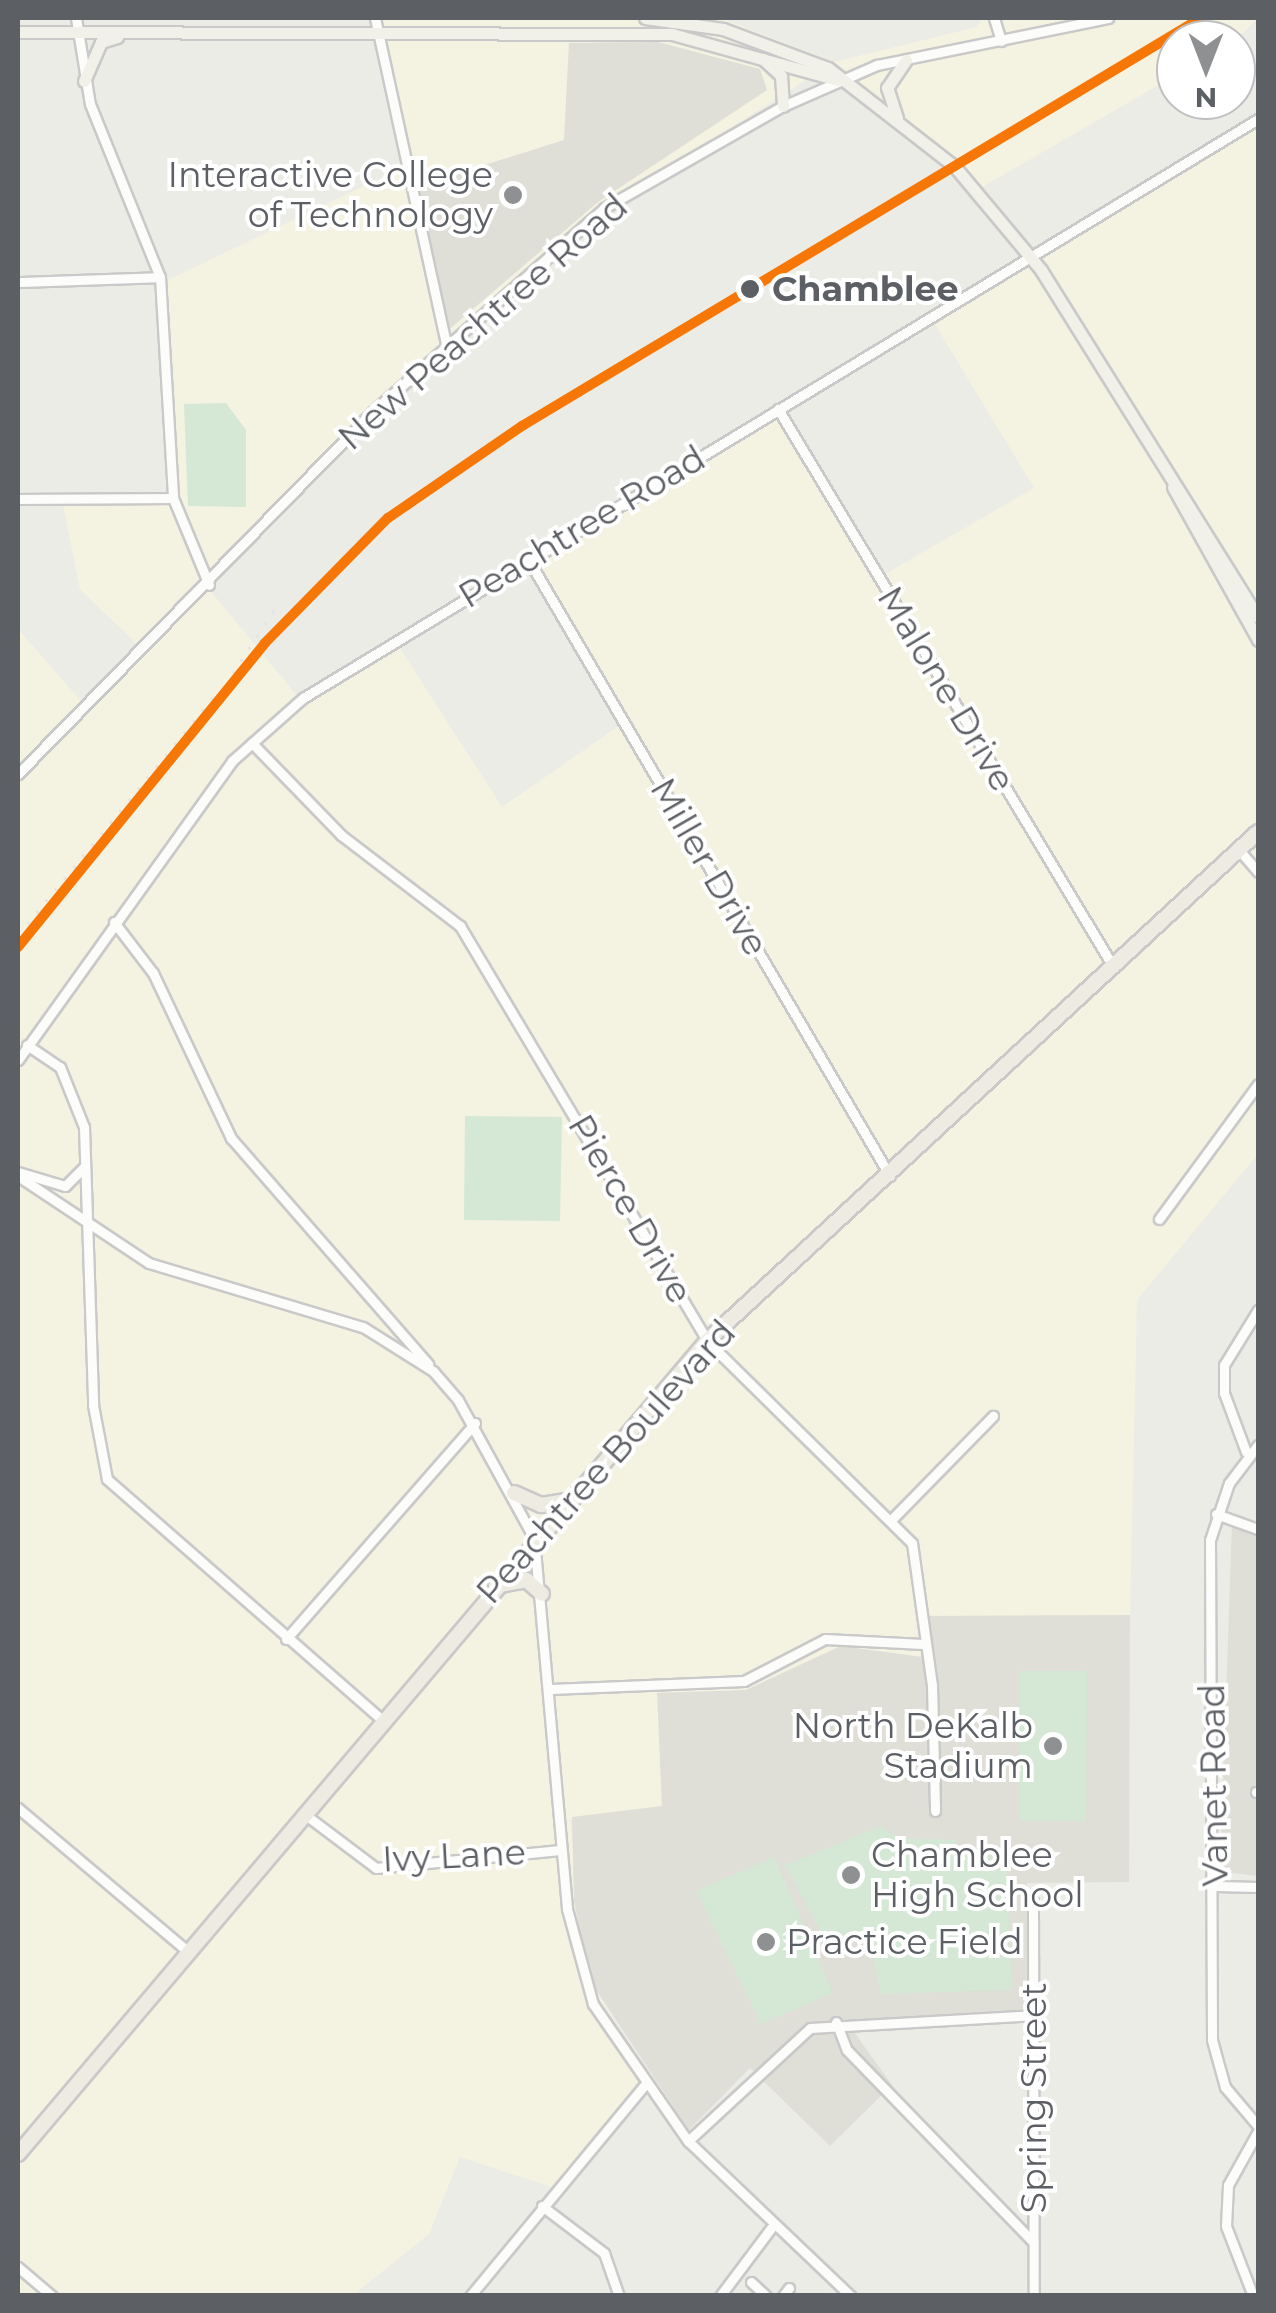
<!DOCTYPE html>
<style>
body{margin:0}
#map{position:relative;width:1276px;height:2313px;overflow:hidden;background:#ecece7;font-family:Montserrat,sans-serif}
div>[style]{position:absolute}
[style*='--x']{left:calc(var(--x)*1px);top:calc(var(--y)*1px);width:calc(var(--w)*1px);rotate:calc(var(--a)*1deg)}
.commercial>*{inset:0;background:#f4f2e1}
.education>*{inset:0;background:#dfded7}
.green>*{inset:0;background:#d5e7d5}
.roads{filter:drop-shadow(2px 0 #c9c9c9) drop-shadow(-2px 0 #c9c9c9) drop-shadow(0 2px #c9c9c9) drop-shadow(0 -2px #c9c9c9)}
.minor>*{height:9px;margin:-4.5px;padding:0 4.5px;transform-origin:4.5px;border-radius:4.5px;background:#fcfcfb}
.major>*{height:11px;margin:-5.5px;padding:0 5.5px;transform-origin:5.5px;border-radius:5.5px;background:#f2f1e9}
.highway>*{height:14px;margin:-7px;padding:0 7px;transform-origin:7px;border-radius:7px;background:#eeece2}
.rail>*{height:2.5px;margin-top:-1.25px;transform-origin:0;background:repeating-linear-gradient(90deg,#e3e4e3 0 2.5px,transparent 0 14.5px)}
.metro-1>*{height:10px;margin:-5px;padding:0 5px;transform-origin:5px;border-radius:5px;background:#f67705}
.dots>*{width:28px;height:28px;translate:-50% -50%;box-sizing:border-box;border:5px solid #fff;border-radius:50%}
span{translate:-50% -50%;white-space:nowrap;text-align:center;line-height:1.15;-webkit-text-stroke:8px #fff;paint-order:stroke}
.poi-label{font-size:35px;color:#5c5f64}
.right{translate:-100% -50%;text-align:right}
.left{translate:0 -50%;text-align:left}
.stop-label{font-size:35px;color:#5c5f64;font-weight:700}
.street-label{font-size:35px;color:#5c5f64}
.frame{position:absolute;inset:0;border:20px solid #5c5f64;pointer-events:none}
.north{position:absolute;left:1156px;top:20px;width:100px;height:100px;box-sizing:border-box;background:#fff;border:2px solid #bebfc1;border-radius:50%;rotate:180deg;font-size:28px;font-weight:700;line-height:40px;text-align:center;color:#5c5f64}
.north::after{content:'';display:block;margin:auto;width:35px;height:45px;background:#8e9092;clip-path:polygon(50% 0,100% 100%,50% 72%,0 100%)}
</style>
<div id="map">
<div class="commercial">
<div style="clip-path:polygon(381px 18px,720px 18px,834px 62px,977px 27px,982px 18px,1258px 18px,1236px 40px,1176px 40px,1176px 75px,970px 194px,920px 136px,834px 62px,599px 212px,321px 460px,207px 587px,299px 698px,394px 639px,502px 807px,623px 723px,528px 559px,778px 409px,873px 581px,1034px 488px,930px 316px,1258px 113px,1258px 1154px,1137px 1300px,1130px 1615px,923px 1630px,922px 1657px,841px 1646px,746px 1690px,658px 1693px,662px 1806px,570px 1820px,589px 1979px,648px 2076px,552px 2187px,460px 2157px,429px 2234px,353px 2295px,18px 2295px,18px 629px,88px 709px,146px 653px,80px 589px,61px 496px,171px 498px,166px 281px,401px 168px)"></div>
</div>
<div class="education">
<div style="clip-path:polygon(658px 42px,760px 69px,767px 90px,598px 202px,445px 333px,415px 187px,564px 140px,569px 43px)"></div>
<div style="clip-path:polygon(1232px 1523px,1258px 1535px,1258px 1876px,1225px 1872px,1221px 1846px)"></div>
<div style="clip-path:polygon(1130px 1615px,1129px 1882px,1027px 1883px,1031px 2022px,849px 2025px,892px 2085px,830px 2146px,750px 2068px,689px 2130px,589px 1979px,574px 1901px,572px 1817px,662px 1806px,657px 1693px,746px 1690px,841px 1646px,922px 1657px,921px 1616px)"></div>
</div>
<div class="green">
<div style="clip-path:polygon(226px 403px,246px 430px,246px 507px,188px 506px,184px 404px)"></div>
<div style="clip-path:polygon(465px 1116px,562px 1117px,560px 1221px,464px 1220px)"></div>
<div style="clip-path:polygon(1019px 1671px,1087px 1671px,1086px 1821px,1020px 1821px)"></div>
<div style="clip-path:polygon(881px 1826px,898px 1838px,956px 1840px,956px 1854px,1006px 1858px,1012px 1990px,881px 1994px,869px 1937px,852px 1930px,828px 1945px,785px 1865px)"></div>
<div style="clip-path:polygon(774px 1857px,833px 1993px,761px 2024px,696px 1891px)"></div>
</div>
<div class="roads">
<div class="minor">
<div style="--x:76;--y:18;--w:87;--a:80.8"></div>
<div style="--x:90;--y:104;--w:187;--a:68"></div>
<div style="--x:160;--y:277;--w:221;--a:86.6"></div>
<div style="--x:173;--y:498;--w:94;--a:67.5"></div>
<div style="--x:375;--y:18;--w:334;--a:77.7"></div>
<div style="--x:994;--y:18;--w:24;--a:73"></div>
<div style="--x:18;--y:282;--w:142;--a:-2"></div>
<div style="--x:778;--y:409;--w:652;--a:58.99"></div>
<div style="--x:18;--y:499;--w:155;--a:-0.4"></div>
<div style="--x:528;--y:559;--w:715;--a:59.6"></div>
<div style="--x:252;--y:743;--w:128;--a:45.9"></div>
<div style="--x:341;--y:835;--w:150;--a:37.4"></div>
<div style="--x:460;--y:926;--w:483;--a:59.2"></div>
<div style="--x:707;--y:1341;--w:288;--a:44.6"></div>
<div style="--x:912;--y:1543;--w:143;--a:82"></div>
<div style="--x:932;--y:1685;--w:126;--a:88.6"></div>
<div style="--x:18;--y:774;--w:505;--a:-45.64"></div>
<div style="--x:371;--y:413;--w:310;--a:-41.3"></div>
<div style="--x:604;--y:208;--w:206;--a:-29.7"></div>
<div style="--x:783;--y:106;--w:103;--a:-23.6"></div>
<div style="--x:877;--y:65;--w:236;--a:-11.5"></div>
<div style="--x:1239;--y:850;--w:29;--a:49"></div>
<div style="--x:114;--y:922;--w:64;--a:52.6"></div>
<div style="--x:153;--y:973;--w:183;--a:64.7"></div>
<div style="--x:231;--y:1138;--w:300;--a:48.9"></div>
<div style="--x:27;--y:1045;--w:40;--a:34"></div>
<div style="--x:60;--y:1067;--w:65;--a:68.2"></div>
<div style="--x:84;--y:1127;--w:278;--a:88.1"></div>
<div style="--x:93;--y:1405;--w:75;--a:79.3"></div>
<div style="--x:107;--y:1479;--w:366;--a:41.2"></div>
<div style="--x:18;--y:1060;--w:368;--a:-54.4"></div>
<div style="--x:232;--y:761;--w:95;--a:-41.6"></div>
<div style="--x:303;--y:698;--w:1117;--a:-31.23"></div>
<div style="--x:18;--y:1172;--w:49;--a:16.6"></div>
<div style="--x:65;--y:1186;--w:28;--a:-45"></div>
<div style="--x:18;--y:1176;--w:157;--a:33.6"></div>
<div style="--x:149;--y:1263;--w:223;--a:16.7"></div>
<div style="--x:363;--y:1327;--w:83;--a:32.2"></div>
<div style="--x:433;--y:1371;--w:38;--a:49"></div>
<div style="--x:458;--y:1400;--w:158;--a:61.2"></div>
<div style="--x:534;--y:1538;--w:372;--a:84.9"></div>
<div style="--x:567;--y:1909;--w:98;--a:74.7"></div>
<div style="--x:593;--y:2004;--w:167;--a:55.3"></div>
<div style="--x:688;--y:2141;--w:225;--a:43.6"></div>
<div style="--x:1159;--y:1219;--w:167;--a:-53.7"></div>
<div style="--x:1258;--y:1445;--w:48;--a:127.3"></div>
<div style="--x:1229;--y:1483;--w:60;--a:108.4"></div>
<div style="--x:1210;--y:1540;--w:500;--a:89.77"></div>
<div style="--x:1212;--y:2040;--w:49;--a:74.5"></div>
<div style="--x:1225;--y:2087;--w:51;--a:49.8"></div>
<div style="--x:1246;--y:1452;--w:63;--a:-110.4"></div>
<div style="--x:1224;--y:1393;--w:28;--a:-90"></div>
<div style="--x:1224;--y:1365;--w:65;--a:-58.3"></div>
<div style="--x:1216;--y:1514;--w:45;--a:19.7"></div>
<div style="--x:893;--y:1518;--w:143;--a:-45.6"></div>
<div style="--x:286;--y:1639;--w:287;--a:-48.8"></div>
<div style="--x:551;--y:1689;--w:193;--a:-2.4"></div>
<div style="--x:744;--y:1681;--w:91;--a:-27.4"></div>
<div style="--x:825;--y:1639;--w:98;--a:2.9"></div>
<div style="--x:1256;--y:1792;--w:2;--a:0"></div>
<div style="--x:18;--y:1808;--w:221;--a:40.2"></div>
<div style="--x:303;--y:1813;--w:91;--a:37"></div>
<div style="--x:376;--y:1868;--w:185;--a:-5.6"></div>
<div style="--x:1217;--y:1886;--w:41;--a:1.4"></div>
<div style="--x:1033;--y:1901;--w:395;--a:89.9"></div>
<div style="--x:836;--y:2022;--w:30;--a:69"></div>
<div style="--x:847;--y:2050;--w:267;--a:45.9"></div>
<div style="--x:688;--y:2141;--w:166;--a:-42.8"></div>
<div style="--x:810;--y:2028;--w:223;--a:-3.3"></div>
<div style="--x:542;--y:2206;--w:78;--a:37.2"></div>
<div style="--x:604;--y:2253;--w:46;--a:70.8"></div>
<div style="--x:18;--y:2267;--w:45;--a:40.5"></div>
<div style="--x:751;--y:2282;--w:21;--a:43"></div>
<div style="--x:470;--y:2296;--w:273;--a:-50.4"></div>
<div style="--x:720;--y:2296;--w:85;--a:-53.1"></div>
<div style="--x:783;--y:2296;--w:10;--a:-53"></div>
<div style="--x:1253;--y:2296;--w:75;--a:-111.1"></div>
<div style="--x:1226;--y:2226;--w:41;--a:-87.2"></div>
<div style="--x:1228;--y:2185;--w:62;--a:-60.9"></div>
</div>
<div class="major">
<div style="--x:645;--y:18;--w:79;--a:8"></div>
<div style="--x:723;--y:29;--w:112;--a:20.4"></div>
<div style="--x:828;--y:68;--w:161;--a:37.9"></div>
<div style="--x:955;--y:167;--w:134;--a:50.1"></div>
<div style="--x:1041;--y:270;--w:409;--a:58"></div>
<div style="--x:18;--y:32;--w:654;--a:0.18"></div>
<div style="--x:672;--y:34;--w:172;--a:15.5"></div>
<div style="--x:763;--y:59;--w:25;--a:43"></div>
<div style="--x:781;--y:76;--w:30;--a:86"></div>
<div style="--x:84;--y:81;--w:43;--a:-66.4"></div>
<div style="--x:101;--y:42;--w:17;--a:-17"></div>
<div style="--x:897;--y:118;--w:32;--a:-108"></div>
<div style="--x:887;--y:88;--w:34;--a:-56"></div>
<div style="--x:1173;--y:487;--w:175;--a:60.9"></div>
</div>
<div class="highway">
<div style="--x:514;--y:1493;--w:30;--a:24"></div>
<div style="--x:541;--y:1505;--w:24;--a:-9"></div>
<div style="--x:496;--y:1586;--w:31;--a:-11"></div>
<div style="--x:526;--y:1580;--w:21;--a:41"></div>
<div style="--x:18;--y:2154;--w:1066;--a:-49.72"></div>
<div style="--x:707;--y:1341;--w:750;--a:-42.73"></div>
</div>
</div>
<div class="rail">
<div style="--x:233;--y:673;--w:82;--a:-56.9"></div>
<div style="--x:18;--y:935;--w:309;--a:-50.6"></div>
</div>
<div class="metro-1">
<div style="--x:18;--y:947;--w:392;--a:-50.9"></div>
<div style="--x:265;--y:643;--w:175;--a:-45.5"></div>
<div style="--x:388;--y:518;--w:163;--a:-34.5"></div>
<div style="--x:522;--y:426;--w:792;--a:-31"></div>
</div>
<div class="dots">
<div style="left:513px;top:195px;background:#8e9092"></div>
<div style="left:750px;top:289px;background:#5c5f64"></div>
<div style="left:1053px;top:1746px;background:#8e9092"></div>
<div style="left:851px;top:1875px;background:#8e9092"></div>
<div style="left:766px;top:1942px;background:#8e9092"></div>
</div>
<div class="poi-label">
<span class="right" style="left:493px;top:195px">Interactive College<br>of Technology</span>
<span class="right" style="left:1033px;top:1746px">North DeKalb<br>Stadium</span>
<span class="left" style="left:871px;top:1875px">Chamblee<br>High School</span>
<span class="left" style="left:786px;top:1942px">Practice Field</span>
</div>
<div class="stop-label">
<span class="left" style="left:772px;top:289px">Chamblee</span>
</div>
<div class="street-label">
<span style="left:483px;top:322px;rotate:-41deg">New Peachtree Road</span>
<span style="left:582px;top:527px;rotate:-31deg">Peachtree Road</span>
<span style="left:946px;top:689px;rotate:59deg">Malone Drive</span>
<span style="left:709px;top:867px;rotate:60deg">Miller Drive</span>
<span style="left:630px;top:1209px;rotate:60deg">Pierce Drive</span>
<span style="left:606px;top:1462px;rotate:-48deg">Peachtree Boulevard</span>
<span style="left:1214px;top:1785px;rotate:-91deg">Vanet Road</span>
<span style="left:454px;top:1856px;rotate:-3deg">Ivy Lane</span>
<span style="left:1034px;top:2098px;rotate:-90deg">Spring Street</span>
</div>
<div class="frame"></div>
<div class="north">N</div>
</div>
